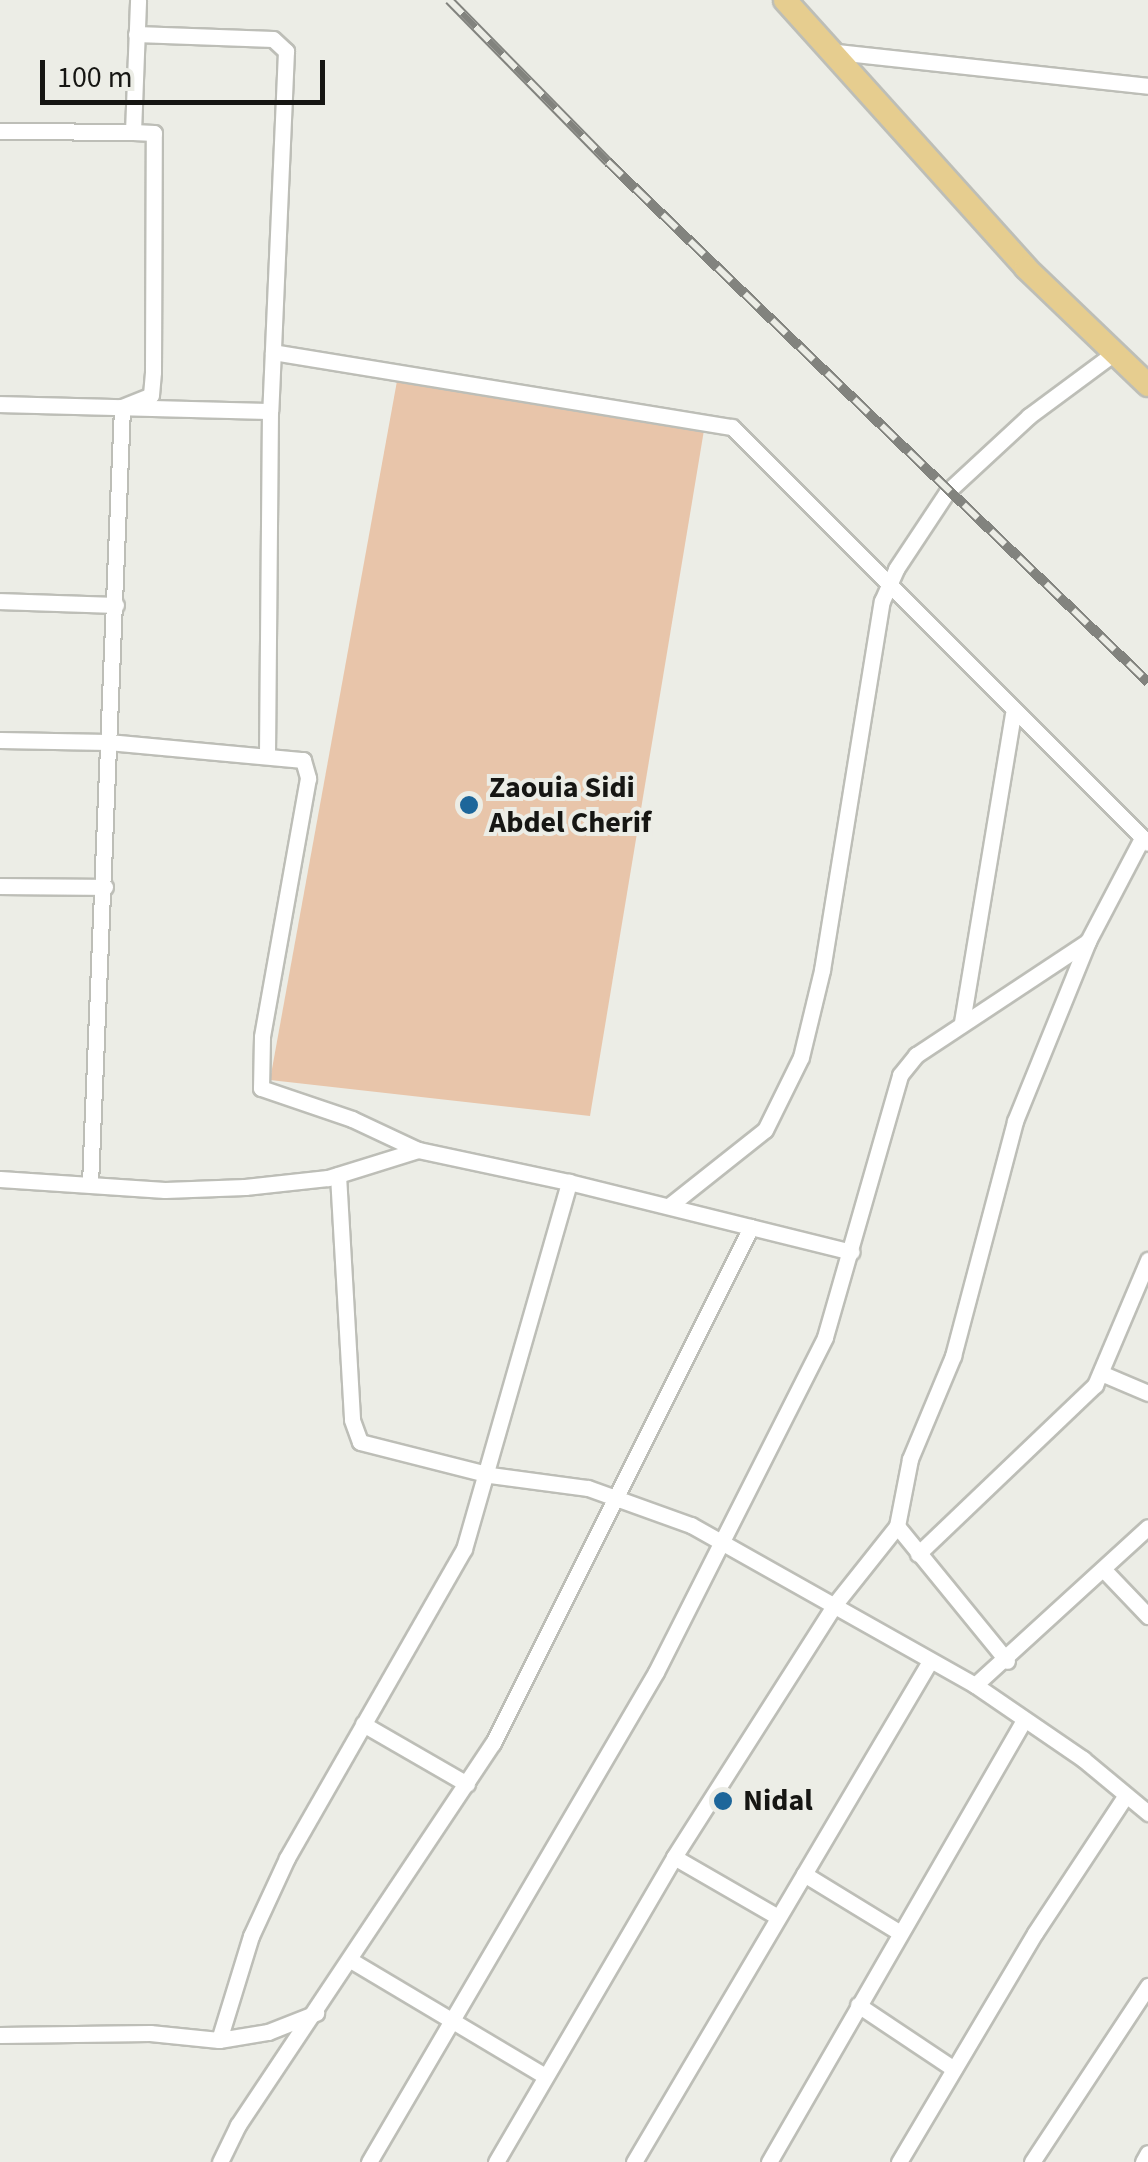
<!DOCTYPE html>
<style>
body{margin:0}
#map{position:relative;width:1148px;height:2162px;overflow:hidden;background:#ecede6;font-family:"Source Sans 3",sans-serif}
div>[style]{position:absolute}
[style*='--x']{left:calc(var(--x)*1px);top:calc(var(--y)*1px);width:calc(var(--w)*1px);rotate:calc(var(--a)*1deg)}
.green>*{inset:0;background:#e8c5aa}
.roads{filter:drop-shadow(2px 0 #bdbeb7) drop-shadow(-2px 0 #bdbeb7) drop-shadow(0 2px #bdbeb7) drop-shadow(0 -2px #bdbeb7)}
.minor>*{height:15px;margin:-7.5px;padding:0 7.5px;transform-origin:7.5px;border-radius:7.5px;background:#fff}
.primary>*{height:22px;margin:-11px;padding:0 11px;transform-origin:11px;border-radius:11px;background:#e6cd8f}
.rail>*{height:10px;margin-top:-5px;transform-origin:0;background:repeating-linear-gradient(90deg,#ecede6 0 19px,#82837e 0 38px);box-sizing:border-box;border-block:2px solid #82837e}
.dots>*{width:28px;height:28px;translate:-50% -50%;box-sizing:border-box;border:5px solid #ecede6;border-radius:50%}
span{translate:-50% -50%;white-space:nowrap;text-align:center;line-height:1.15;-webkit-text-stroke:8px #ecede6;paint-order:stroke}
.poi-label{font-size:30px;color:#161613;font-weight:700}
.left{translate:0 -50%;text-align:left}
.scale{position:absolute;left:40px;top:60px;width:285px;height:45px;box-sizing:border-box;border:5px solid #161613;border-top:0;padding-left:12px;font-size:30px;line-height:35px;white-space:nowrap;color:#161613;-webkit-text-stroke:8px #ecede6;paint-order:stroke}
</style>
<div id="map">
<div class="green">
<div style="clip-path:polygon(397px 381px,704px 430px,590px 1116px,270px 1080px)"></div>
</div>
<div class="roads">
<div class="minor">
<div style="--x:136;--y:34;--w:137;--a:2.1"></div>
<div style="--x:273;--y:39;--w:18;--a:43"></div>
<div style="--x:286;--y:51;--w:360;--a:92.5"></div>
<div style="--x:270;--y:411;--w:341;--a:90.5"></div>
<div style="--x:828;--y:51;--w:322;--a:6.2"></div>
<div style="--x:0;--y:131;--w:133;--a:0.4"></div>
<div style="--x:273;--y:352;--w:465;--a:9.3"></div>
<div style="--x:732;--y:427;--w:588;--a:45"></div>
<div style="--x:0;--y:404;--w:270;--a:1.5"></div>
<div style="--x:0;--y:601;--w:116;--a:2"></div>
<div style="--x:0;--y:740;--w:108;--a:1.1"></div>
<div style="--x:108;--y:742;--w:196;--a:5.3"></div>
<div style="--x:303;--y:760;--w:19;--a:74"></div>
<div style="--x:308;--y:778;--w:263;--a:100.1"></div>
<div style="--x:262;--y:1037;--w:51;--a:91.1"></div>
<div style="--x:261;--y:1088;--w:96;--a:18.8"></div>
<div style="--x:352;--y:1119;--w:73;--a:25.2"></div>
<div style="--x:418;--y:1150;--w:154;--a:12"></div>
<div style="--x:0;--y:886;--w:105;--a:0.5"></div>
<div style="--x:962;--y:1022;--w:312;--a:-80.6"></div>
<div style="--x:338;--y:1175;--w:245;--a:86.7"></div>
<div style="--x:352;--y:1420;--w:23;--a:70"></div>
<div style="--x:360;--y:1442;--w:134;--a:14.2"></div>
<div style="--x:490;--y:1475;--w:99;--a:7.6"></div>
<div style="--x:588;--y:1488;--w:109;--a:19.8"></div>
<div style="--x:691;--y:1525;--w:326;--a:29.4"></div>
<div style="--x:975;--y:1685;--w:131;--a:34.4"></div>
<div style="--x:1083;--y:1759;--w:85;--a:39.7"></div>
<div style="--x:0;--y:1179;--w:165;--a:3.8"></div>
<div style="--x:165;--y:1190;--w:80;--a:-2.1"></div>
<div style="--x:245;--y:1187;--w:83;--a:-6.2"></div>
<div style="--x:328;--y:1178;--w:94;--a:-17.3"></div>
<div style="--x:90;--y:1184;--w:778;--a:-87.64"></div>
<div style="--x:122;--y:407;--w:31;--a:-22"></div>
<div style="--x:151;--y:395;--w:23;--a:-85"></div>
<div style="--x:153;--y:372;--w:239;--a:-89.8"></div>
<div style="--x:154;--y:133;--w:21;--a:-177"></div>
<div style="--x:133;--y:132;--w:132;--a:-87.8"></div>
<div style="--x:669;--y:1206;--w:122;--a:-38.4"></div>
<div style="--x:765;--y:1130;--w:81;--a:-63.7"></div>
<div style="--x:801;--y:1057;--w:89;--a:-76.4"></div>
<div style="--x:822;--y:970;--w:374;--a:-80.8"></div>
<div style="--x:882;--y:601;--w:35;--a:-66"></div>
<div style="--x:896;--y:569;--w:92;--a:-56.5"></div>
<div style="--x:947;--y:492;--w:112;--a:-42.8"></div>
<div style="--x:1029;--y:416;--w:106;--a:-36.5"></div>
<div style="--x:1101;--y:1373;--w:51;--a:23.1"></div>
<div style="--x:897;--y:1526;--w:174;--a:50.8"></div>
<div style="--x:918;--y:1554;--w:245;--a:-43.7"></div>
<div style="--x:1095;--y:1385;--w:136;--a:-67"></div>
<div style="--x:1104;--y:1570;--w:64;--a:46.3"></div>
<div style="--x:975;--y:1685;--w:234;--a:-42.4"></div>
<div style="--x:363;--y:1724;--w:120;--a:30"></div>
<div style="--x:674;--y:1857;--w:120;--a:30"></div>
<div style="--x:804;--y:1874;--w:109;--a:31.5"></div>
<div style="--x:352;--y:1961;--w:225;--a:30.8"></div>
<div style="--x:858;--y:2005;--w:115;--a:33.7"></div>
<div style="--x:0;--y:2035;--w:150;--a:-0.8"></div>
<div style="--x:150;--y:2033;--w:69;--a:5.8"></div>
<div style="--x:219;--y:2040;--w:109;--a:-72.9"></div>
<div style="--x:251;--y:1936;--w:86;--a:-65.2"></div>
<div style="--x:287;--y:1858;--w:356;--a:-60.2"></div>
<div style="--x:464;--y:1549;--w:382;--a:-74"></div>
<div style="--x:569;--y:1182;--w:291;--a:13.9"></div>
<div style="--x:219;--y:2040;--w:50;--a:-9.3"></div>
<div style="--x:268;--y:2032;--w:52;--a:-21.6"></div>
<div style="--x:220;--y:2162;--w:41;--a:-64.1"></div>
<div style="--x:238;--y:2125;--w:459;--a:-56.3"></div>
<div style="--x:493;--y:1743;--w:577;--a:-63.43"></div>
<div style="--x:369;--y:2162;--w:568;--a:-59.64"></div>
<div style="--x:656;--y:1672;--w:375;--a:-63.2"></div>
<div style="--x:825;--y:1337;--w:273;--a:-74"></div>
<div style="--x:900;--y:1075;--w:26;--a:-51"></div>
<div style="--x:916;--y:1055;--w:206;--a:-33.5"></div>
<div style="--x:1088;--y:941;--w:116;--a:-62.3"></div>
<div style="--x:496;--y:2162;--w:353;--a:-59.7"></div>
<div style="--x:674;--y:1857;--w:300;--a:-57.5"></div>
<div style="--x:835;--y:1604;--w:100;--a:-51.5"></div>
<div style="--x:897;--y:1526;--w:68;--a:-79"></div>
<div style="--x:910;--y:1459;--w:112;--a:-67.3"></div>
<div style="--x:953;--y:1356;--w:243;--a:-75.2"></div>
<div style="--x:1015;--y:1121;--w:194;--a:-67.9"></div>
<div style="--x:634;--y:2162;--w:582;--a:-59.42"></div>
<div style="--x:769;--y:2162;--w:510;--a:-60.02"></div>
<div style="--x:899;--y:2162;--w:266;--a:-59.3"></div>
<div style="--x:1035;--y:1933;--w:165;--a:-56.6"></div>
<div style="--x:1032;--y:2162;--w:211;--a:-56.6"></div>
<div style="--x:1143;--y:2162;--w:10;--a:-61"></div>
</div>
<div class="primary">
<div style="--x:785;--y:0;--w:360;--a:48"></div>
<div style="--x:1026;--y:268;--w:169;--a:43.8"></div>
</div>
</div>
<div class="rail">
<div style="--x:449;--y:0;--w:227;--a:45.5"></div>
<div style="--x:608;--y:162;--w:750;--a:43.92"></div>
</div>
<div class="dots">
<div style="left:469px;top:805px;background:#1d669a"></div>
<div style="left:723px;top:1801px;background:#1d669a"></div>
</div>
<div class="poi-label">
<span class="left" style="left:489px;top:805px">Zaouia Sidi<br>Abdel Cherif</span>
<span class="left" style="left:743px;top:1801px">Nidal</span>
</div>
<div class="scale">100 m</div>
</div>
